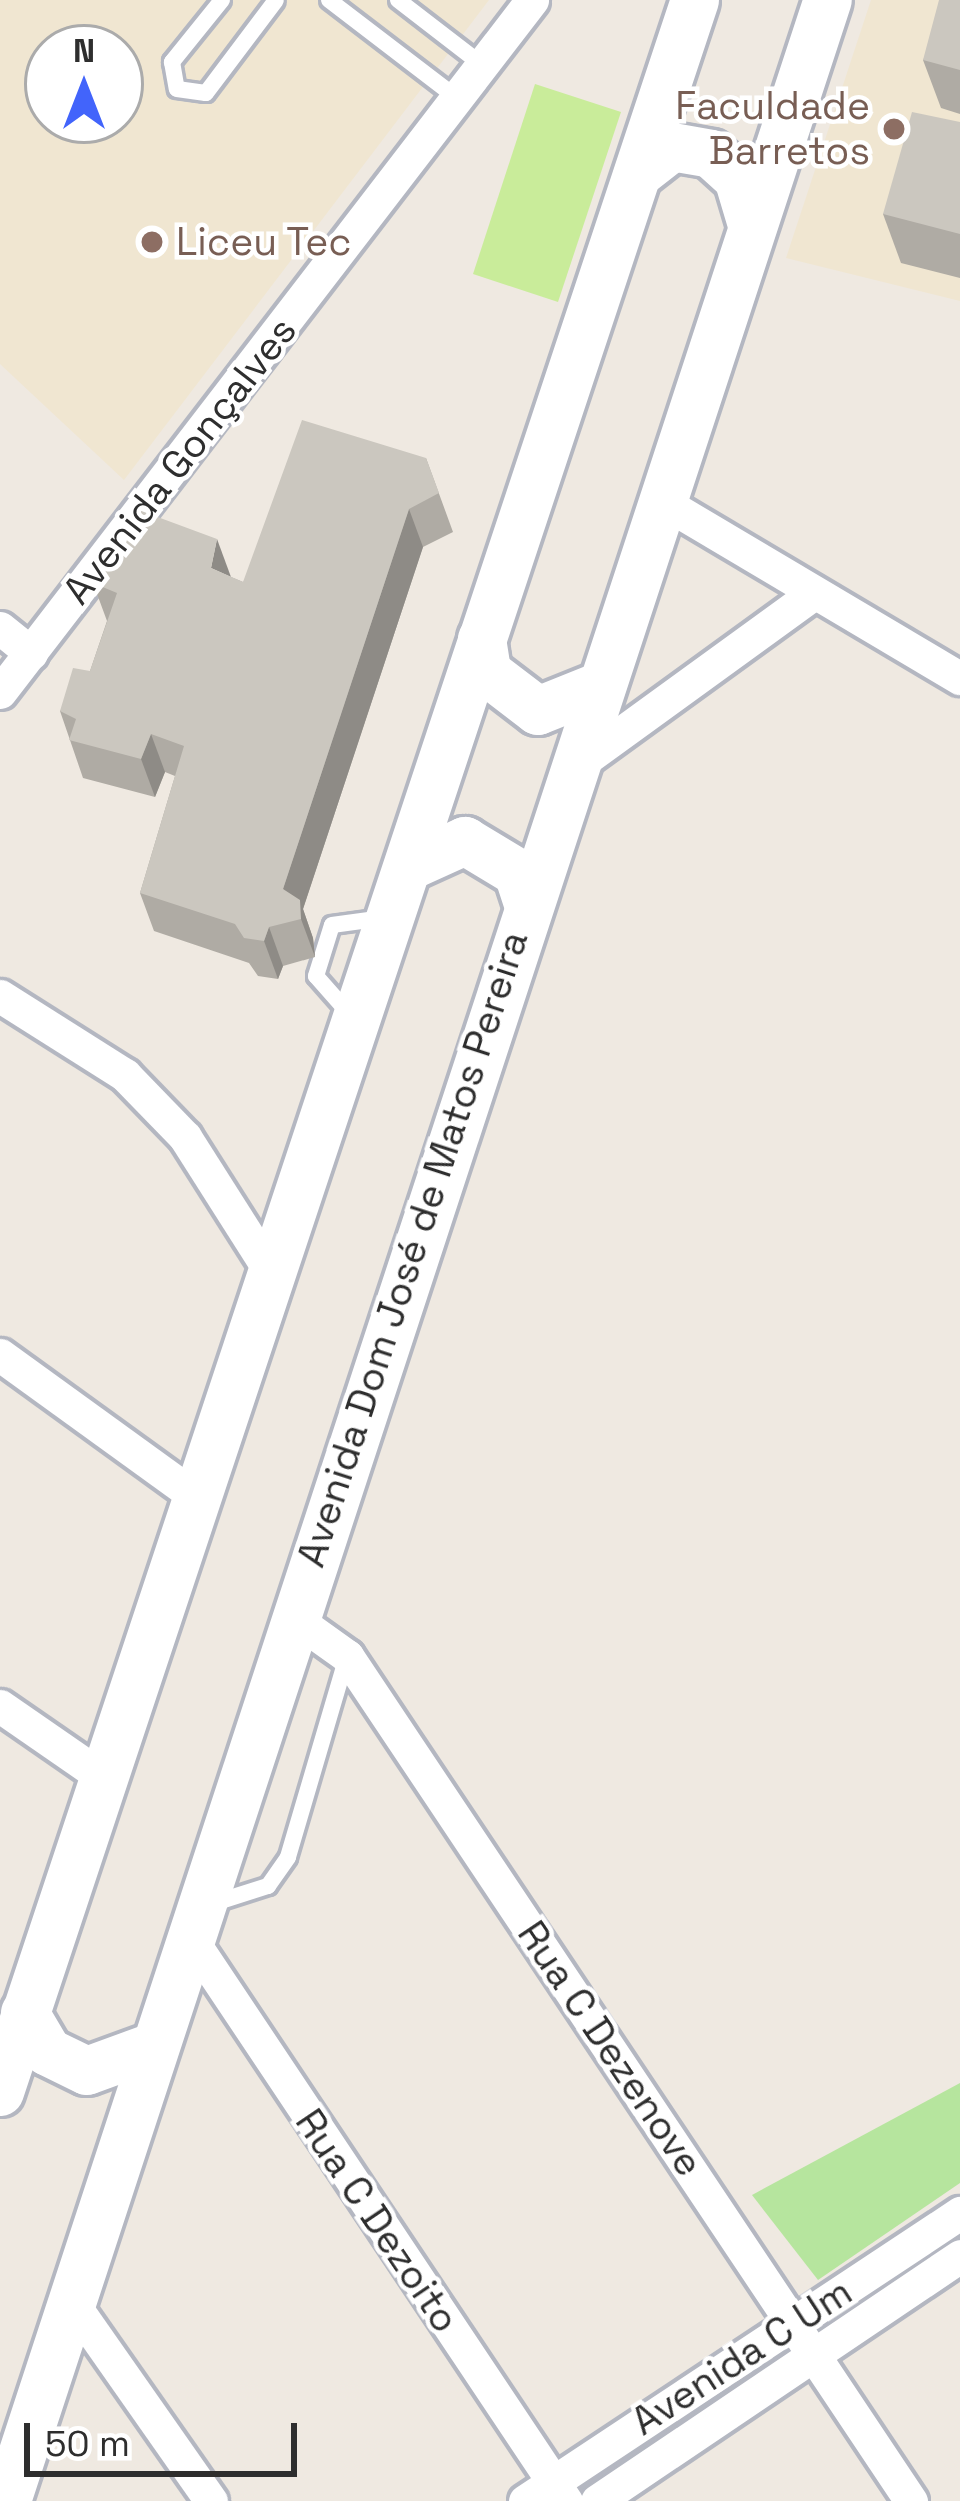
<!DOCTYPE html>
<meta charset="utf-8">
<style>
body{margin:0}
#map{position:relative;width:960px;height:2501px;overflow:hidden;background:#efe9e1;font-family:"Space Grotesk",sans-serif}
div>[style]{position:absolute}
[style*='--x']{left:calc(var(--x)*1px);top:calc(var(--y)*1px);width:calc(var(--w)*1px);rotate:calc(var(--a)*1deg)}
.education>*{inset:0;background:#f0e6d1}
.green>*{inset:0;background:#b6e59e}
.pitch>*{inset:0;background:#c9ec9a}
.roads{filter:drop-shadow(3px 0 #b4b7c1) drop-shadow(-3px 0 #b4b7c1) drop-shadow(0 3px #b4b7c1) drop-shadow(0 -3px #b4b7c1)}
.lane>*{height:16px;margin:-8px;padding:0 8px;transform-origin:8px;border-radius:8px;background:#fff}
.street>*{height:33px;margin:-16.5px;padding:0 16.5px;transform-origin:16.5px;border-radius:16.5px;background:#fff}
.secondary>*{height:48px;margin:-24px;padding:0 24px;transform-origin:24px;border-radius:24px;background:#fff}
.wall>*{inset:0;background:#afaba4}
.shaded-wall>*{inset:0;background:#8e8b86}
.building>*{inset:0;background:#cbc7bf}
.dots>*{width:33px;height:33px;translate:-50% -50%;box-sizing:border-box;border:6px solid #fff;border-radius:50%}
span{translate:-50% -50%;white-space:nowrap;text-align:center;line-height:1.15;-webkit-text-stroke:9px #fff;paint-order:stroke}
.education-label{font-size:39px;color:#785e54}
.right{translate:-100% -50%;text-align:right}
.left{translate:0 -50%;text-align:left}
.street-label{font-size:39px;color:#2e2e2e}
.north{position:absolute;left:24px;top:24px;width:120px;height:120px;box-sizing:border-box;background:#fff;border:3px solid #ababab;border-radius:50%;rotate:0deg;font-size:33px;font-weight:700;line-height:48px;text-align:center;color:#2e2e2e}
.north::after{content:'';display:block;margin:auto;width:42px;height:54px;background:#4264fb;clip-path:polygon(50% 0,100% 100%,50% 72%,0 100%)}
.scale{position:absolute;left:24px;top:2423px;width:273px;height:54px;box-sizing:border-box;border:6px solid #2e2e2e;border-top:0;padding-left:15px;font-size:36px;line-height:42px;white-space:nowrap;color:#2e2e2e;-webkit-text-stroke:9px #fff;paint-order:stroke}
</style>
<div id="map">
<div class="education">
<div style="clip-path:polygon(evenodd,0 0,489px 0,124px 480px,0 364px,0 0,48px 48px,120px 48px,120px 120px,48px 120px,48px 48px)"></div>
<div style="clip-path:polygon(871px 0,960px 0,960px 301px,786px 258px)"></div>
</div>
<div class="green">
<div style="clip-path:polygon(960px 2083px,960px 2183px,818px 2280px,752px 2195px)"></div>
</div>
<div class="pitch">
<div style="clip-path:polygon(535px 84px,621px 112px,558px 302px,473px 274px)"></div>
</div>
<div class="roads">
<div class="lane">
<div style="--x:222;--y:0;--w:80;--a:128.9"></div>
<div style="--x:172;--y:62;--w:27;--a:80"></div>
<div style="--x:177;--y:89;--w:29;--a:8"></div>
<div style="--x:206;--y:93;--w:116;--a:-53"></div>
<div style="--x:329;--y:0;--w:161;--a:37.4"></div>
<div style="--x:398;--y:0;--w:105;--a:37.6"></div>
<div style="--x:353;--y:1018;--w:56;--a:-131.4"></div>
<div style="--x:316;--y:976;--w:53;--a:-72.6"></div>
<div style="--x:332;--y:925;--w:52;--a:-7.7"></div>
<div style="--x:208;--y:1905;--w:63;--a:-17.6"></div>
<div style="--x:268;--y:1886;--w:35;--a:-55"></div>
<div style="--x:288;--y:1857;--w:209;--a:-73.6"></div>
</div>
<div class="street">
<div style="--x:658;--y:499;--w:351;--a:30.7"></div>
<div style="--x:0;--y:628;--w:40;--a:39"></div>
<div style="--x:0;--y:692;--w:873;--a:-52.45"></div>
<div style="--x:573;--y:768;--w:293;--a:-36"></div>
<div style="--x:0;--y:996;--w:148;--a:32.3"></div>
<div style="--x:125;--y:1075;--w:86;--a:45.9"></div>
<div style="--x:185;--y:1137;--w:166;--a:57.6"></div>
<div style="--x:0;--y:1355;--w:249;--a:35.9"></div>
<div style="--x:291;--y:1616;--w:69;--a:35.5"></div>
<div style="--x:347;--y:1656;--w:1016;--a:56.28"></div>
<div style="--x:0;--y:1706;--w:123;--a:34.7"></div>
<div style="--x:191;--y:1939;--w:676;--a:56.29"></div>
<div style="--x:71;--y:2301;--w:244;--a:55"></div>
<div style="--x:525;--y:2501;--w:522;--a:-33.51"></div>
<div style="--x:597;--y:2501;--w:438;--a:-34"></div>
</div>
<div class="secondary">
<div style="--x:643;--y:170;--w:37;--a:-38"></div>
<div style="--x:672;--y:147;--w:40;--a:10"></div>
<div style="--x:711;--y:154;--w:36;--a:42"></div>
<div style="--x:738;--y:178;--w:49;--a:73.4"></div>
<div style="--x:482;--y:639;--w:33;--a:81"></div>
<div style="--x:487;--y:672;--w:64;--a:37.4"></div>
<div style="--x:538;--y:711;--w:65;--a:-21.8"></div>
<div style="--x:408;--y:867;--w:63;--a:-24.5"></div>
<div style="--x:465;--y:841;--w:62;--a:31.1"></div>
<div style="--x:518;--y:873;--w:33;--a:72"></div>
<div style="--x:25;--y:2013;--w:45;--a:59.5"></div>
<div style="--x:48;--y:2052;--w:43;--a:26"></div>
<div style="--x:87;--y:2071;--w:67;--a:-20.1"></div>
<div style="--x:0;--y:2092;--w:2204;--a:-71.62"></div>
<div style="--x:7;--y:2501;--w:2632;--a:-71.83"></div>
</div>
</div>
<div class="wall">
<div style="clip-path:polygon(960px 0,960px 114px,941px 108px,923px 60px)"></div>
<div style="clip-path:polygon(960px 122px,960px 278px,901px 263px,883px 214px)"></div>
<div style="clip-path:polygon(426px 458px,453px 532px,423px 547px,303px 909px,313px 938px,315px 957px,283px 966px,278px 979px,258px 976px,249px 963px,154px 931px,140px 893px,175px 776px,165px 772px,155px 797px,83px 778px,60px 711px,90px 671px,107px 621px,93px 583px,119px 567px,231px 577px,243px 582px)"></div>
</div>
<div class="shaded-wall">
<div style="clip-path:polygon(409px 509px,423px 547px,303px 909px,313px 938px,315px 957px,301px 919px,283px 889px)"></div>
<div style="clip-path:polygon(217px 539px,231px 577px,211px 568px)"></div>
<div style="clip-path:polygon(151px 734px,165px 772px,155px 797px,141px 759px)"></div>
<div style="clip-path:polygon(269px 927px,283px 966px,278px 979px,264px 941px)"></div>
</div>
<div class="building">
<div style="clip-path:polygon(939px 0,960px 0,960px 70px,923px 60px)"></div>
<div style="clip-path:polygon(912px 112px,960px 122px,960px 234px,883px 214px)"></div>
<div style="clip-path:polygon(302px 420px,426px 458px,439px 493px,409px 509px,283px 889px,300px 900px,301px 919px,269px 927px,264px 941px,244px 938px,235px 924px,140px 893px,184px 746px,151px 734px,141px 759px,69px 740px,76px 719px,60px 711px,73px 668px,90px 671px,117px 593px,93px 583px,99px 562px,119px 567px,136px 509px,217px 539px,211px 568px,243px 582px)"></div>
</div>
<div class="dots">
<div style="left:894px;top:129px;background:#8d6e63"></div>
<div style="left:152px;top:242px;background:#8d6e63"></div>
</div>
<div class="education-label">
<span class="right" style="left:870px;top:129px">Faculdade<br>Barretos</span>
<span class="left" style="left:176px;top:242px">Liceu Tec</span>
</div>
<div class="street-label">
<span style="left:180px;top:461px;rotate:-52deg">Avenida Gonçalves</span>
<span style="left:413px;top:1249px;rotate:-72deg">Avenida Dom José de Matos Pereira</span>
<span style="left:610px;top:2049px;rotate:56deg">Rua C Dezenove</span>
<span style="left:377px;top:2221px;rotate:56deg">Rua C Dezoito</span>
<span style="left:742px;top:2357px;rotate:-33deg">Avenida C Um</span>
</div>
<div class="north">N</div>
<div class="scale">50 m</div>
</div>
